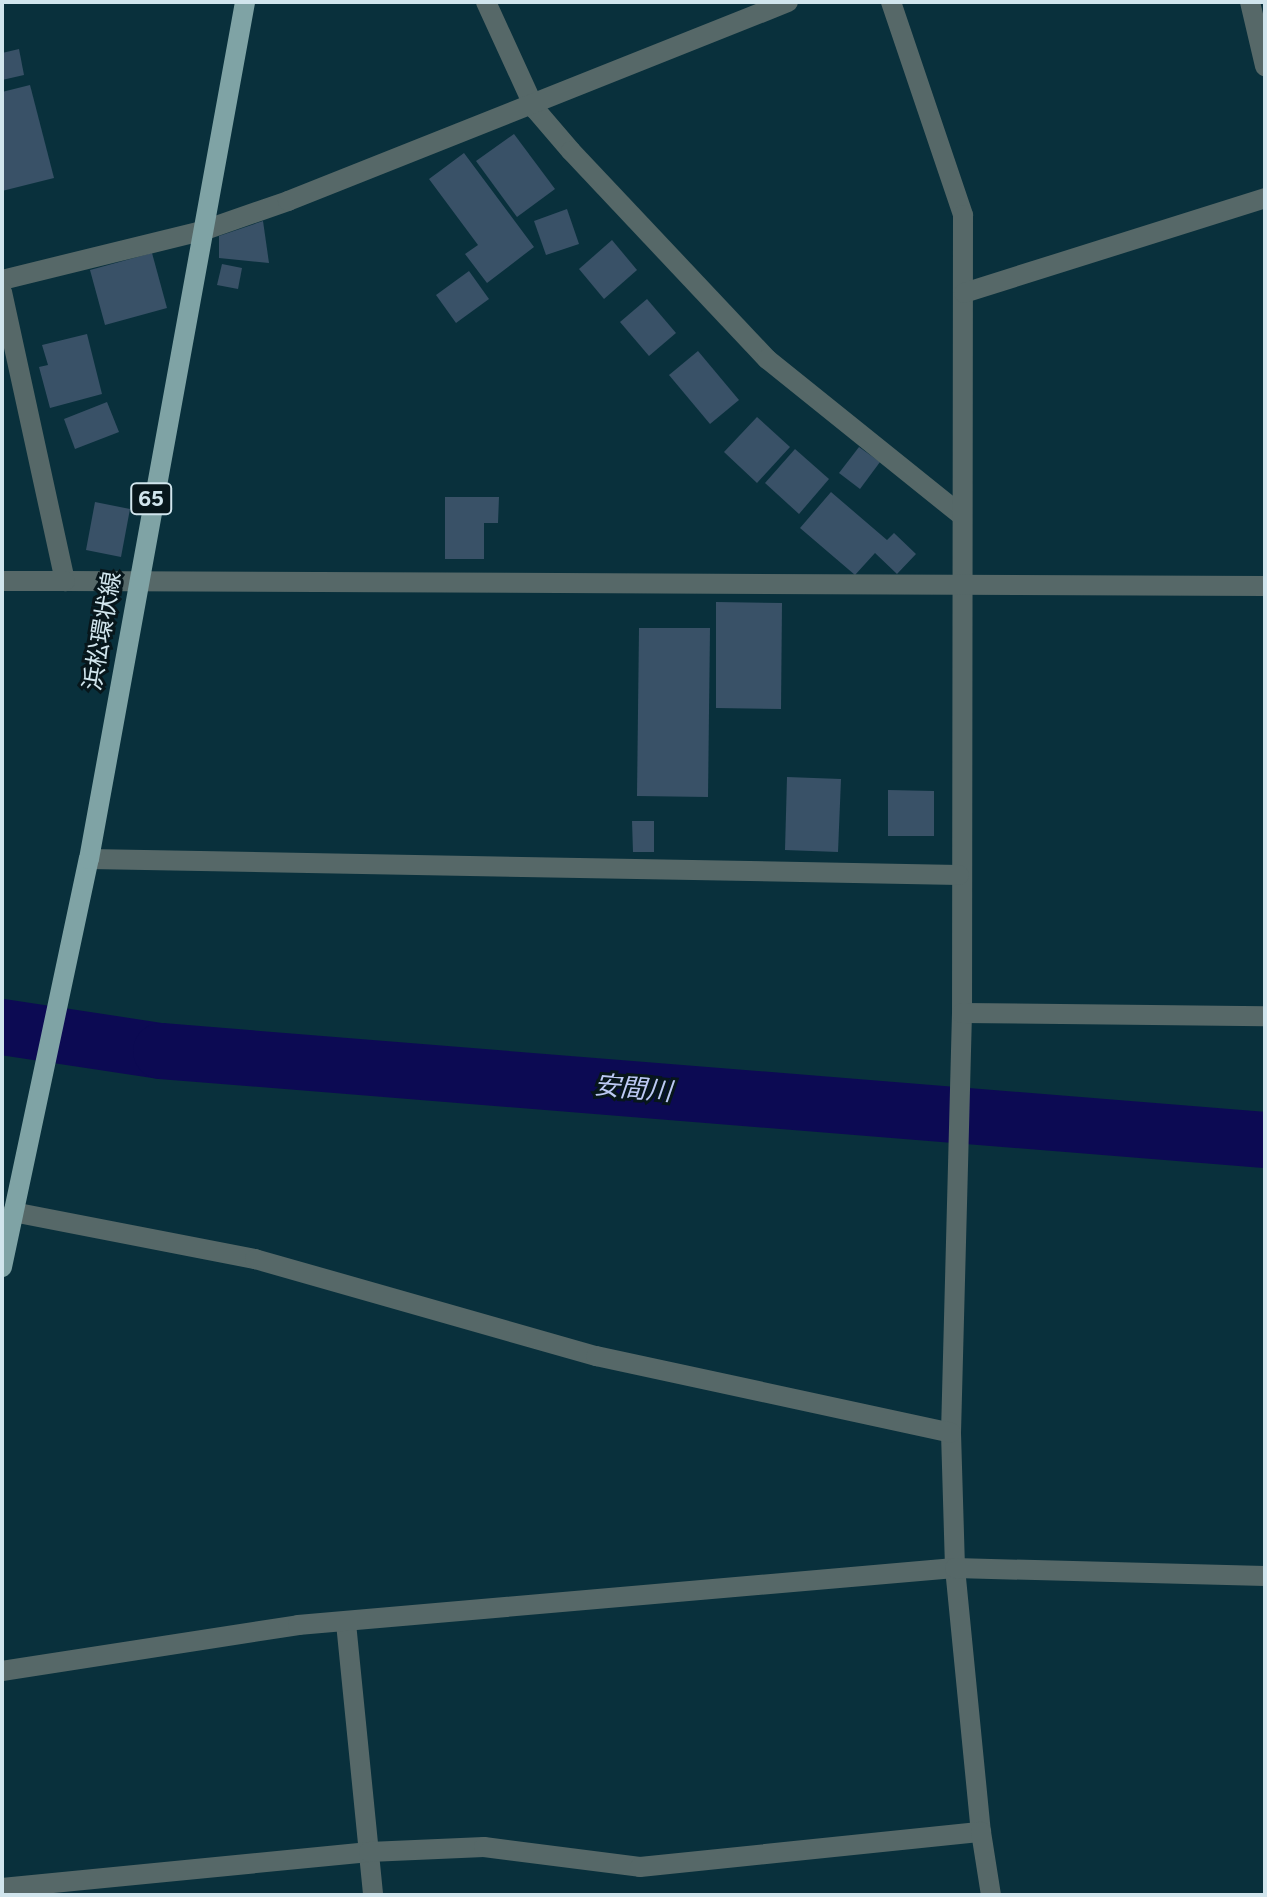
<!DOCTYPE html>
<meta charset="utf-8">
<style>
body{margin:0}
#map{position:relative;width:1267px;height:1897px;overflow:hidden;background:#09303c;font-family:Figtree,"Noto Sans JP",sans-serif}
div>[style]{position:absolute}
[style*='--x']{left:calc(var(--x)*1px);top:calc(var(--y)*1px);width:calc(var(--w)*1px);rotate:calc(var(--a)*1deg)}
.river>*{height:56px;margin:-28px;padding:0 28px;transform-origin:28px;border-radius:28px;background:#0c0a53}
.building>*{inset:0;background:#395167}
.minor>*{height:20px;margin:-10px;padding:0 10px;transform-origin:10px;border-radius:10px;background:#566868}
.primary>*{height:20px;margin:-10px;padding:0 10px;transform-origin:10px;border-radius:10px;background:#7fa3a5}
span{translate:-50% -50%;white-space:nowrap;text-align:center;line-height:1.15;-webkit-text-stroke:6px #07161b;paint-order:stroke}
.shield-label span{padding:2px 6px;background:#07161b;border:2px solid;border-radius:6px;-webkit-text-stroke-width:0}
.shield-label{font-size:22px;color:#d1e5ed;font-weight:700}
.street-label{font-size:24px;color:#d1e5ed}
.water-label{font-size:26px;color:#bdcaf4;font-style:italic}
.frame{position:absolute;inset:0;border:4px solid #d1e5ed;pointer-events:none}
</style>
<div id="map">
<div class="river">
<div style="--x:2;--y:1027;--w:161;--a:8.6"></div>
<div style="--x:161;--y:1051;--w:1108;--a:4.61"></div>
</div>
<div class="building">
<div style="clip-path:polygon(19px 49px,24px 75px,2px 80px,2px 53px)"></div>
<div style="clip-path:polygon(30px 85px,54px 178px,2px 191px,2px 92px)"></div>
<div style="clip-path:polygon(514px 134px,555px 189px,517px 217px,476px 161px)"></div>
<div style="clip-path:polygon(464px 153px,534px 247px,487px 283px,465px 254px,478px 245px,429px 179px)"></div>
<div style="clip-path:polygon(567px 209px,579px 244px,546px 255px,534px 221px)"></div>
<div style="clip-path:polygon(263px 221px,269px 263px,219px 258px,219px 236px)"></div>
<div style="clip-path:polygon(612px 240px,637px 270px,604px 299px,579px 269px)"></div>
<div style="clip-path:polygon(152px 253px,167px 308px,105px 325px,90px 270px)"></div>
<div style="clip-path:polygon(222px 264px,242px 268px,238px 289px,217px 285px)"></div>
<div style="clip-path:polygon(469px 271px,489px 299px,456px 323px,436px 295px)"></div>
<div style="clip-path:polygon(647px 299px,676px 333px,649px 356px,620px 322px)"></div>
<div style="clip-path:polygon(87px 334px,102px 394px,50px 408px,39px 367px,48px 365px,42px 345px)"></div>
<div style="clip-path:polygon(698px 351px,739px 400px,710px 424px,669px 375px)"></div>
<div style="clip-path:polygon(107px 402px,119px 432px,75px 449px,64px 419px)"></div>
<div style="clip-path:polygon(757px 417px,790px 447px,757px 483px,724px 452px)"></div>
<div style="clip-path:polygon(859px 447px,880px 462px,860px 489px,839px 473px)"></div>
<div style="clip-path:polygon(795px 449px,829px 479px,799px 514px,765px 483px)"></div>
<div style="clip-path:polygon(831px 492px,887px 540px,894px 533px,916px 554px,897px 574px,875px 553px,855px 575px,800px 528px)"></div>
<div style="clip-path:polygon(445px 497px,499px 497px,498px 523px,484px 523px,484px 559px,445px 559px)"></div>
<div style="clip-path:polygon(95px 502px,130px 509px,121px 557px,86px 550px)"></div>
<div style="clip-path:polygon(716px 602px,782px 603px,781px 709px,716px 708px)"></div>
<div style="clip-path:polygon(639px 628px,710px 628px,708px 797px,637px 796px)"></div>
<div style="clip-path:polygon(787px 777px,841px 779px,838px 852px,785px 850px)"></div>
<div style="clip-path:polygon(888px 790px,934px 791px,934px 836px,888px 836px)"></div>
<div style="clip-path:polygon(632px 821px,654px 821px,654px 852px,633px 852px)"></div>
</div>
<div class="minor">
<div style="--x:486;--y:2;--w:118;--a:65.4"></div>
<div style="--x:535;--y:109;--w:55;--a:49.4"></div>
<div style="--x:571;--y:151;--w:286;--a:46.7"></div>
<div style="--x:767;--y:359;--w:249;--a:38.8"></div>
<div style="--x:891;--y:2;--w:225;--a:71.3"></div>
<div style="--x:963;--y:215;--w:798;--a:90.07"></div>
<div style="--x:962;--y:1013;--w:420;--a:91.5"></div>
<div style="--x:951;--y:1433;--w:135;--a:88.3"></div>
<div style="--x:955;--y:1568;--w:265;--a:84.4"></div>
<div style="--x:1250;--y:2;--w:66;--a:76.8"></div>
<div style="--x:2;--y:280;--w:206;--a:-13.8"></div>
<div style="--x:202;--y:231;--w:91;--a:-19.2"></div>
<div style="--x:288;--y:201;--w:538;--a:-21.7"></div>
<div style="--x:2;--y:292;--w:296;--a:77.7"></div>
<div style="--x:65;--y:581;--w:1200;--a:0.24"></div>
<div style="--x:964;--y:293;--w:316;--a:-17.5"></div>
<div style="--x:2;--y:581;--w:63;--a:0"></div>
<div style="--x:89;--y:859;--w:870;--a:1.05"></div>
<div style="--x:962;--y:1013;--w:303;--a:0.6"></div>
<div style="--x:13;--y:1212;--w:247;--a:11"></div>
<div style="--x:255;--y:1259;--w:355;--a:15.9"></div>
<div style="--x:596;--y:1356;--w:363;--a:12.2"></div>
<div style="--x:346;--y:1623;--w:273;--a:84.3"></div>
<div style="--x:2;--y:1671;--w:300;--a:-8.8"></div>
<div style="--x:298;--y:1625;--w:659;--a:-4.96"></div>
<div style="--x:955;--y:1568;--w:310;--a:1.5"></div>
<div style="--x:2;--y:1888;--w:369;--a:-5.6"></div>
<div style="--x:369;--y:1852;--w:115;--a:-2.5"></div>
<div style="--x:484;--y:1847;--w:157;--a:7.3"></div>
<div style="--x:640;--y:1867;--w:343;--a:-5.9"></div>
<div style="--x:981;--y:1832;--w:64;--a:81"></div>
</div>
<div class="primary">
<div style="--x:2;--y:1267;--w:417;--a:-78"></div>
<div style="--x:89;--y:859;--w:871;--a:-79.68"></div>
</div>
<div class="shield-label">
<span style="left:151px;top:499px">65</span>
</div>
<div class="street-label">
<span style="left:102px;top:631px;rotate:-80deg">浜松環状線</span>
</div>
<div class="water-label">
<span style="left:633px;top:1089px;rotate:5deg">安間川</span>
</div>
<div class="frame"></div>
</div>
